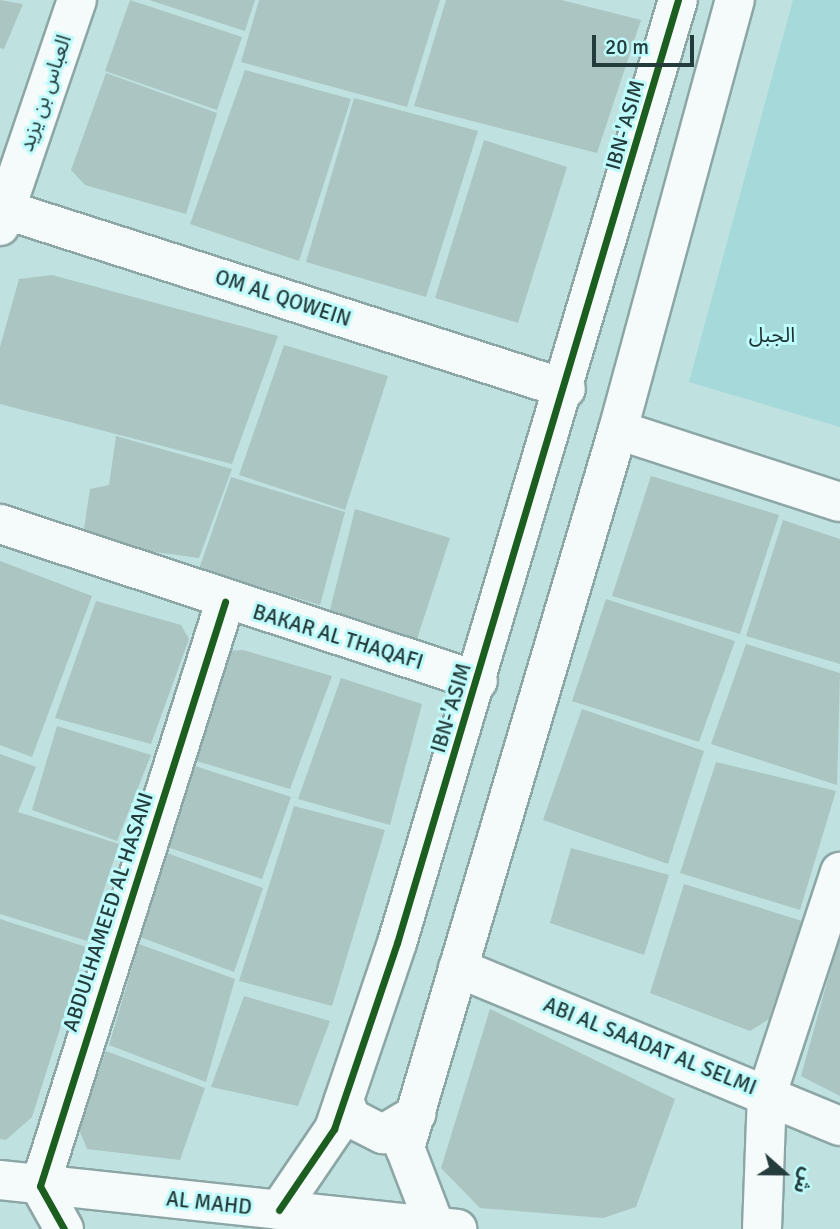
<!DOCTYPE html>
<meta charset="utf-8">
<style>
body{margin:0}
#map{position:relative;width:840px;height:1229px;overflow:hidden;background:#bfe1e0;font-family:Signika,"Noto Sans Arabic",sans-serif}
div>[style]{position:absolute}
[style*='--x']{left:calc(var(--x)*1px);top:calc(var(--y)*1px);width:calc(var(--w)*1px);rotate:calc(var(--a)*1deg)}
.green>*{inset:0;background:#a6d9d9}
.building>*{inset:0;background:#abc5c2}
.roads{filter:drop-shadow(2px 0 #8ca6a6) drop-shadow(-2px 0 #8ca6a6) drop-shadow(0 2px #8ca6a6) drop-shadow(0 -2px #8ca6a6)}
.minor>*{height:38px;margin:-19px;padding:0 19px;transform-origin:19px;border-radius:19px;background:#f5fafa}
.cycleway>*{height:7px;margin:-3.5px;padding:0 3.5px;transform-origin:3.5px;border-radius:3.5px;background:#1b5e20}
span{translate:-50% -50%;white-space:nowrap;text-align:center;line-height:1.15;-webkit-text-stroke:6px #bffbfb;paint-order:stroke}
.street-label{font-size:21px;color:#243c3c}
.park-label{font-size:21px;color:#1a3030}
.north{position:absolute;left:749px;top:1138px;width:70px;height:70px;-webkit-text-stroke:5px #bffbfb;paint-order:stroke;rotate:111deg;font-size:19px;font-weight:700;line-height:28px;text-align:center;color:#243c3c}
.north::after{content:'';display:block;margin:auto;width:24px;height:32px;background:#243c3c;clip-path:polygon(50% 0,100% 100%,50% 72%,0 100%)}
.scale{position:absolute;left:592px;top:35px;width:102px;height:32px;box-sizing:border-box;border:4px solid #243c3c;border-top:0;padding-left:9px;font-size:21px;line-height:24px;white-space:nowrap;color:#243c3c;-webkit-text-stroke:5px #bffbfb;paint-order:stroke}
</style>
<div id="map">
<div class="green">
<div style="clip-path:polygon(793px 0,840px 0,840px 427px,689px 382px)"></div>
</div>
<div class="building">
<div style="clip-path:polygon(0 0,23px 4px,4px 49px,0 48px)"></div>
<div style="clip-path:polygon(130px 0,242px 37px,217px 110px,105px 71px)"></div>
<div style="clip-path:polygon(149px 0,255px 0,245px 31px)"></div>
<div style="clip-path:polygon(259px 0,440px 0,407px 107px,241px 62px)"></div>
<div style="clip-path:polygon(446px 0,561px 0,641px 20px,597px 153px,414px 106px)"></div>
<div style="clip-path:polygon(245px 70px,351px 99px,299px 261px,190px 224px)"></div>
<div style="clip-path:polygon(106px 73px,217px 113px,186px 214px,85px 185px,71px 170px)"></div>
<div style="clip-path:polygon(354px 98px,478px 131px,426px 297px,306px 262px)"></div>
<div style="clip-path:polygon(484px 140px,567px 167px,518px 323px,435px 298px)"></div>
<div style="clip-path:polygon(52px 275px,278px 336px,232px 464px,0 404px,0 347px,19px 279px)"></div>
<div style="clip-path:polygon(284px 345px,388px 376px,345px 510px,239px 475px)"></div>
<div style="clip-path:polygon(116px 436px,232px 469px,199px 558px,82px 542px,90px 489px,109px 485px)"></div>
<div style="clip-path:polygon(651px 476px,779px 515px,740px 634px,612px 596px)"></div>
<div style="clip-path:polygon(231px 477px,345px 512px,320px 605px,199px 569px)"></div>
<div style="clip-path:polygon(355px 509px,450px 538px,416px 642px,328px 618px)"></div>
<div style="clip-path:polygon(783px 520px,840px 539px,840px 664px,746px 636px)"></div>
<div style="clip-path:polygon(0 561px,92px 596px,32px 757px,0 745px)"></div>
<div style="clip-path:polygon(606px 599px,735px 641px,699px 742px,572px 701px)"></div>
<div style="clip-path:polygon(96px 601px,181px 625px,189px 639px,151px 744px,55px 718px)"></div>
<div style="clip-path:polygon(746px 644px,840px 673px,837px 785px,711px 744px)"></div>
<div style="clip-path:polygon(243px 650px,332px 676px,290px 789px,193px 760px,227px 651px)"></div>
<div style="clip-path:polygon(341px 678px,422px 704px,390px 825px,298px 799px)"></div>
<div style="clip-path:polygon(582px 709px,704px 751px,668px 864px,543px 820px)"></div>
<div style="clip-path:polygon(57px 726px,151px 755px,117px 841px,32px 810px)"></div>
<div style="clip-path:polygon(0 754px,36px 767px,18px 812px,119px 844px,87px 941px,0 914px)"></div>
<div style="clip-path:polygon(716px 762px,836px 791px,800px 910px,680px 873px)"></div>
<div style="clip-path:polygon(192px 765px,291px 797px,262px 879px,167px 847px)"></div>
<div style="clip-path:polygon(294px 806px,385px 830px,332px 1006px,239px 981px)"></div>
<div style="clip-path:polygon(571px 848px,669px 875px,644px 955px,550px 923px)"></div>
<div style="clip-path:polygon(167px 853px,263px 888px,234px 972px,140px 937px)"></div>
<div style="clip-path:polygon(684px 884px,802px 921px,769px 1019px,750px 1031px,650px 993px)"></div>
<div style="clip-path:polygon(0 919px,86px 947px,32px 1117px,6px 1140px,0 1139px)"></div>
<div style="clip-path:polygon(839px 939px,840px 939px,840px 1096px,801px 1076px)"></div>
<div style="clip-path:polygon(139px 944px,235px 979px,206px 1082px,109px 1045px)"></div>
<div style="clip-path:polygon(244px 996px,330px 1021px,298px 1106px,211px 1087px)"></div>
<div style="clip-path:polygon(490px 1009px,675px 1099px,636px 1207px,603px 1218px,480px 1208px,441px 1168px)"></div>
<div style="clip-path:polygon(106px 1051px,205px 1088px,180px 1160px,87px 1149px,79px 1129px)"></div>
</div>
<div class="roads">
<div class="minor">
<div style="--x:0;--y:208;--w:594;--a:17.73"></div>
<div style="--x:0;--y:226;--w:239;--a:-71.2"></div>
<div style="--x:618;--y:430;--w:233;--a:18"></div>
<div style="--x:0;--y:524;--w:503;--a:18.18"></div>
<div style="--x:458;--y:968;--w:413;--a:22.5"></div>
<div style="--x:344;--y:1100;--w:19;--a:69"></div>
<div style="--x:351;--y:1118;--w:36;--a:27"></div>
<div style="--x:383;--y:1134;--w:39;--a:-31"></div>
<div style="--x:0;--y:1180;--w:460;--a:6.1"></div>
<div style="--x:279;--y:1210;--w:98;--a:-55.8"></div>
<div style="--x:334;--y:1129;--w:196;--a:-71.3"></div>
<div style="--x:397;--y:943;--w:984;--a:-73.41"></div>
<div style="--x:435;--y:1226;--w:84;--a:-111"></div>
<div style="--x:405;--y:1148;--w:749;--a:-73.48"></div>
<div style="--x:618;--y:430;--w:446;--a:-74.8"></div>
<div style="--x:64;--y:1229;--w:49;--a:-119.2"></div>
<div style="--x:40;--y:1186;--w:613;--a:-72.42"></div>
<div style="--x:762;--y:1229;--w:135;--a:-87.9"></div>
<div style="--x:767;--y:1094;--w:234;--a:-71.8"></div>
</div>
</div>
<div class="cycleway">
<div style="--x:279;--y:1210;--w:98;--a:-55.8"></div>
<div style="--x:334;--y:1129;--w:196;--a:-71.3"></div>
<div style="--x:397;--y:943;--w:984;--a:-73.41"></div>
<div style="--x:64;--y:1229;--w:49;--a:-119.2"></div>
<div style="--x:40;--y:1186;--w:613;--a:-72.42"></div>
</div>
<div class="street-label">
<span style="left:45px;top:93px;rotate:-71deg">العباس بن يزيد</span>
<span style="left:625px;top:125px;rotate:-74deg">IBN-'ASIM</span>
<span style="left:283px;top:298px;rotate:18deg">OM AL QOWEIN</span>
<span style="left:338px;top:637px;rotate:17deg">BAKAR AL THAQAFI</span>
<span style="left:451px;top:708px;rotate:-73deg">IBN-'ASIM</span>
<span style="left:108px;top:912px;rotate:-72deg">ABDULHAMEED AL HASANI</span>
<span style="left:650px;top:1046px;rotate:22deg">ABI AL SAADAT AL SELMI</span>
<span style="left:209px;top:1203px;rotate:6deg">AL MAHD</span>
</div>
<div class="park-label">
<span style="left:772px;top:335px">الجبل</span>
</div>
<div class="north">ش</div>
<div class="scale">20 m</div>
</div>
